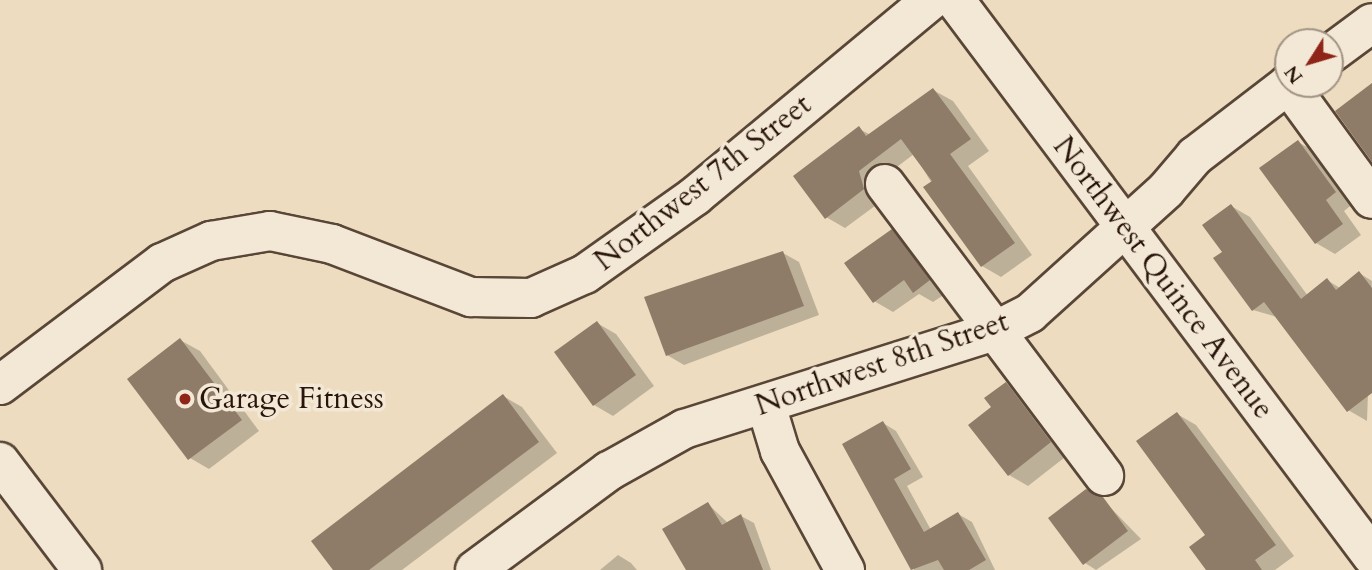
<!DOCTYPE html>
<style>
body{margin:0}
#map{position:relative;width:1372px;height:570px;overflow:hidden;background:#eddcbf;font-family:Cardo,serif}
div>[style]{position:absolute}
[style*='--x']{left:calc(var(--x)*1px);top:calc(var(--y)*1px);width:calc(var(--w)*1px);rotate:calc(var(--a)*1deg)}
.shadow>*{inset:0;background:#0003}
.building>*{inset:0;background:#8e7c68}
.roads{filter:drop-shadow(2px 0 #594637) drop-shadow(-2px 0 #594637) drop-shadow(0 2px #594637) drop-shadow(0 -2px #594637)}
.minor>*{height:38px;margin:-19px;padding:0 19px;transform-origin:19px;border-radius:19px;background:#f3e8d5}
.dots>*{width:19px;height:19px;translate:-50% -50%;box-sizing:border-box;border:4px solid #f3e8d5;border-radius:50%}
span{translate:-50% -50%;white-space:nowrap;text-align:center;line-height:1.15;-webkit-text-stroke:7px #f3e8d5;paint-order:stroke}
.street-label{font-size:30px;color:#28140a}
.poi-label{font-size:30px;color:#28140a}
.left{translate:0 -50%;text-align:left}
.north{position:absolute;left:1274px;top:28px;width:70px;height:70px;box-sizing:border-box;background:#f3e8d5;border:2px solid #a29384;border-radius:50%;rotate:233deg;font-size:19px;font-weight:700;line-height:28px;text-align:center;color:#28140a}
.north::after{content:'';display:block;margin:auto;width:24px;height:32px;background:#8f2418;clip-path:polygon(50% 0,100% 100%,50% 72%,0 100%)}
</style>
<div id="map">
<div class="shadow">
<div style="clip-path:polygon(933px 90px,953px 101px,989px 151px,968px 166px,1032px 255px,1001px 277px,982px 266px,914px 154px,877px 182px,883px 200px,845px 228px,826px 217px,859px 129px,871px 135px)"></div>
<div style="clip-path:polygon(1298px 142px,1317px 153px,1354px 203px,1344px 211px,1361px 235px,1335px 254px,1316px 243px)"></div>
<div style="clip-path:polygon(1231px 206px,1250px 217px,1308px 296px,1327px 280px,1340px 288px,1359px 273px,1372px 281px,1367px 421px,1348px 410px,1277px 317px,1253px 310px,1224px 252px)"></div>
<div style="clip-path:polygon(892px 231px,911px 242px,948px 292px,933px 302px,919px 294px,893px 312px,874px 301px)"></div>
<div style="clip-path:polygon(783px 253px,799px 262px,819px 315px,684px 365px,667px 355px)"></div>
<div style="clip-path:polygon(597px 323px,616px 334px,654px 386px,613px 416px,594px 405px)"></div>
<div style="clip-path:polygon(180px 340px,200px 351px,259px 431px,209px 469px,190px 458px)"></div>
<div style="clip-path:polygon(1006px 384px,1025px 395px,1069px 454px,1028px 486px,1009px 475px,993px 407px)"></div>
<div style="clip-path:polygon(503px 396px,522px 407px,557px 453px,402px 570px,335px 570px)"></div>
<div style="clip-path:polygon(1177px 414px,1196px 425px,1294px 556px,1275px 570px,1208px 570px,1207px 535px)"></div>
<div style="clip-path:polygon(883px 423px,896px 431px,923px 477px,907px 486px,931px 530px,958px 514px,972px 522px,995px 570px,914px 570px,845px 445px)"></div>
<div style="clip-path:polygon(1102px 499px,1141px 539px,1096px 570px,1085px 563px)"></div>
<div style="clip-path:polygon(708px 504px,728px 523px,741px 516px,754px 523px,771px 570px,695px 570px)"></div>
<div style="clip-path:polygon(618px 555px,631px 563px,637px 570px,600px 570px)"></div>
</div>
<div class="building">
<div style="clip-path:polygon(1372px 83px,1372px 162px,1335px 111px)"></div>
<div style="clip-path:polygon(933px 88px,971px 139px,950px 154px,1015px 243px,981px 267px,923px 187px,932px 181px,901px 139px,859px 171px,864px 189px,825px 219px,793px 176px,859px 126px,866px 136px)"></div>
<div style="clip-path:polygon(1298px 140px,1336px 192px,1326px 200px,1343px 224px,1315px 244px,1259px 168px)"></div>
<div style="clip-path:polygon(1231px 204px,1301px 299px,1327px 278px,1336px 290px,1359px 271px,1372px 288px,1372px 393px,1347px 412px,1264px 302px,1252px 311px,1213px 258px,1222px 252px,1202px 225px)"></div>
<div style="clip-path:polygon(892px 229px,930px 280px,913px 293px,904px 280px,873px 303px,844px 263px)"></div>
<div style="clip-path:polygon(783px 251px,804px 306px,666px 356px,644px 297px)"></div>
<div style="clip-path:polygon(597px 321px,636px 375px,593px 406px,554px 352px)"></div>
<div style="clip-path:polygon(180px 338px,242px 420px,188px 460px,127px 379px)"></div>
<div style="clip-path:polygon(1006px 382px,1051px 442px,1008px 476px,968px 425px,991px 407px,984px 398px)"></div>
<div style="clip-path:polygon(503px 394px,539px 442px,369px 570px,333px 570px,311px 541px)"></div>
<div style="clip-path:polygon(1177px 412px,1276px 545px,1255px 560px,1262px 570px,1206px 570px,1189px 547px,1205px 535px,1136px 441px)"></div>
<div style="clip-path:polygon(883px 421px,911px 469px,894px 479px,924px 532px,958px 512px,986px 560px,969px 570px,944px 570px,938px 560px,911px 570px,842px 444px)"></div>
<div style="clip-path:polygon(1086px 489px,1103px 497px,1128px 531px,1083px 565px,1048px 518px)"></div>
<div style="clip-path:polygon(708px 502px,722px 525px,741px 514px,763px 570px,686px 570px,662px 529px)"></div>
</div>
<div class="roads">
<div class="minor">
<div style="--x:955;--y:0;--w:695;--a:53.13"></div>
<div style="--x:1330;--y:54;--w:52;--a:-36.4"></div>
<div style="--x:1288;--y:84;--w:142;--a:53.9"></div>
<div style="--x:885;--y:184;--w:365;--a:53.1"></div>
<div style="--x:0;--y:385;--w:203;--a:-37"></div>
<div style="--x:162;--y:263;--w:54;--a:-24.2"></div>
<div style="--x:211;--y:241;--w:60;--a:-9.6"></div>
<div style="--x:270;--y:231;--w:63;--a:11.8"></div>
<div style="--x:332;--y:244;--w:149;--a:20.9"></div>
<div style="--x:471;--y:297;--w:60;--a:1"></div>
<div style="--x:531;--y:298;--w:59;--a:-24"></div>
<div style="--x:585;--y:274;--w:135;--a:-35.3"></div>
<div style="--x:695;--y:196;--w:307;--a:-39.7"></div>
<div style="--x:766;--y:405;--w:48;--a:73.1"></div>
<div style="--x:780;--y:451;--w:136;--a:61.4"></div>
<div style="--x:0;--y:462;--w:136;--a:52.8"></div>
<div style="--x:475;--y:570;--w:167;--a:-36.5"></div>
<div style="--x:609;--y:471;--w:86;--a:-29.2"></div>
<div style="--x:684;--y:429;--w:326;--a:-17.5"></div>
<div style="--x:995;--y:331;--w:39;--a:-27"></div>
<div style="--x:1030;--y:313;--w:183;--a:-42.1"></div>
<div style="--x:1166;--y:190;--w:45;--a:-49.5"></div>
<div style="--x:1195;--y:156;--w:118;--a:-37.5"></div>
</div>
</div>
<div class="dots">
<div style="left:185px;top:399px;background:#8f2418"></div>
</div>
<div class="street-label">
<span style="left:703px;top:183px;rotate:-38deg">Northwest 7th Street</span>
<span style="left:1163px;top:278px;rotate:53deg">Northwest Quince Avenue</span>
<span style="left:882px;top:364px;rotate:-19deg">Northwest 8th Street</span>
</div>
<div class="poi-label">
<span class="left" style="left:199px;top:399px">Garage Fitness</span>
</div>
<div class="north">N</div>
</div>
